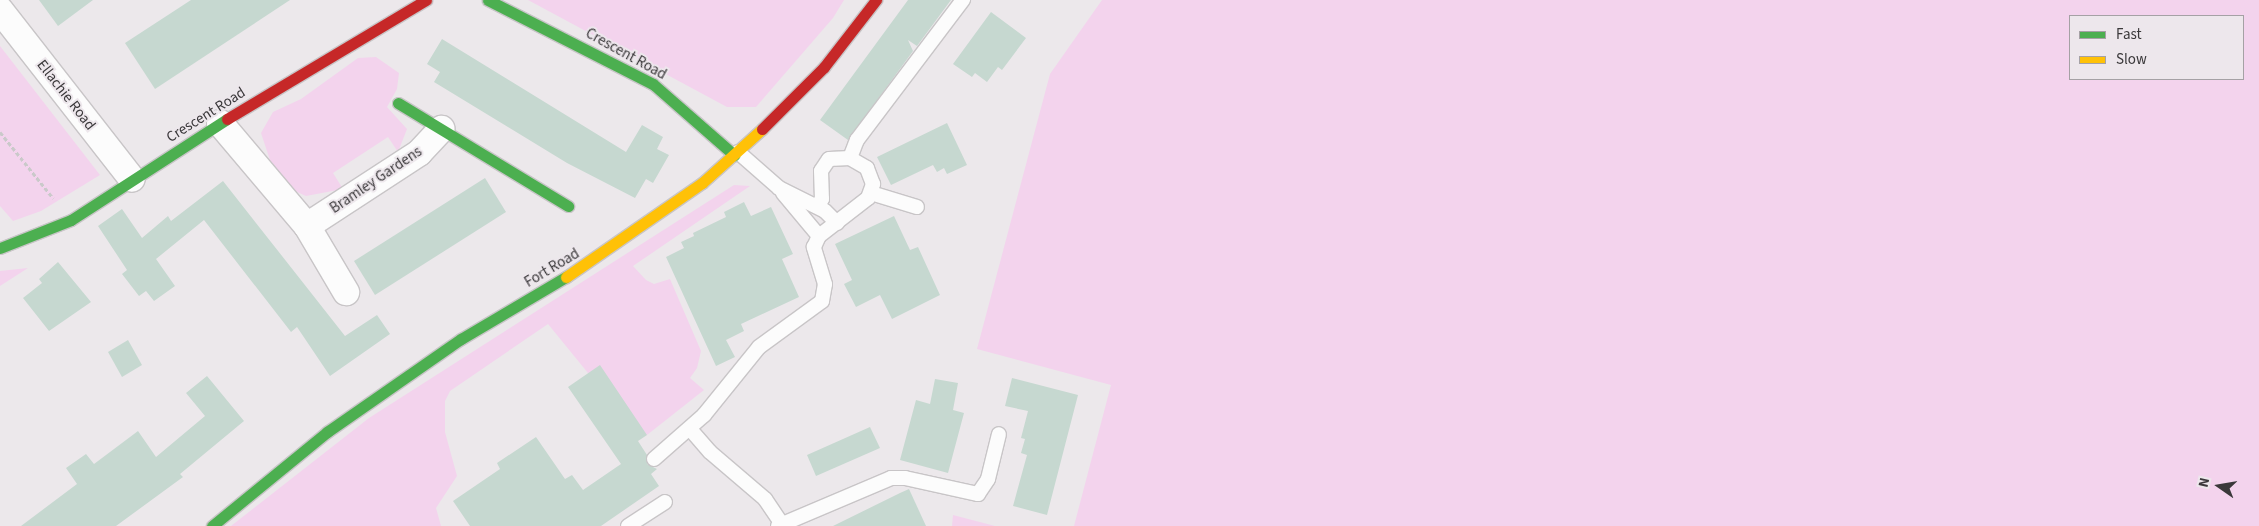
<!DOCTYPE html>
<style>
body{margin:0}
#map{position:relative;width:2259px;height:526px;overflow:hidden;background:#ece8eb;font-family:"Source Sans 3",sans-serif}
div>[style]{position:absolute}
[style*='--x']{left:calc(var(--x)*1px);top:calc(var(--y)*1px);width:calc(var(--w)*1px);rotate:calc(var(--a)*1deg)}
.green>*{inset:0;background:#f3d3ed}
.building>*{inset:0;background:#c6d8d0}
.path>*{height:3px;margin-top:-1.5px;transform-origin:0;background:repeating-linear-gradient(90deg,#cac9ca 0 4px,transparent 0 6.5px)}
.roads{filter:drop-shadow(1px 0 #c8c5c7) drop-shadow(-1px 0 #c8c5c7) drop-shadow(0 1px #c8c5c7) drop-shadow(0 -1px #c8c5c7)}
.lane>*{height:14px;margin:-7px;padding:0 7px;transform-origin:7px;border-radius:7px;background:#fcfcfc}
.street>*{height:26px;margin:-13px;padding:0 13px;transform-origin:13px;border-radius:13px;background:#fcfcfc}
.fast>*{height:11px;margin:-5.5px;padding:0 5.5px;transform-origin:5.5px;border-radius:5.5px;background:#4caf50}
.slow>*{height:11px;margin:-5.5px;padding:0 5.5px;transform-origin:5.5px;border-radius:5.5px;background:#ffc107}
.jam>*{height:11px;margin:-5.5px;padding:0 5.5px;transform-origin:5.5px;border-radius:5.5px;background:#c62828}
span{translate:-50% -50%;white-space:nowrap;text-align:center;line-height:1.15;-webkit-text-stroke:4px #ede7ec;paint-order:stroke}
.street-label{font-size:15px;color:#3a383a}
.legend{position:absolute;left:2069px;top:15px;width:175px;height:65px;box-sizing:border-box;background:#ede7ec;border:1px solid #a5a1a5;margin:0;padding:6px 9px;list-style:none;font-size:15px;color:#3a383a}
.legend li{display:flex;align-items:center;gap:10px;height:25px}
.legend b{width:25px;border:1px solid #a5a1a5}
.north{position:absolute;left:2194px;top:461px;width:50px;height:50px;-webkit-text-stroke:4px #ede7ec;paint-order:stroke;rotate:283deg;font-size:14px;font-weight:700;line-height:20px;text-align:center;color:#3a383a}
.north::after{content:'';display:block;margin:auto;width:18px;height:22px;background:#3a383a;clip-path:polygon(50% 0,100% 100%,50% 72%,0 100%)}
</style>
<div id="map">
<div class="green">
<div style="clip-path:polygon(528px 0,844px 0,833px 18px,756px 107px,727px 107px)"></div>
<div style="clip-path:polygon(evenodd,1102px 0,2259px 0,2259px 526px,1074px 526px,1111px 385px,977px 349px,1050px 74px,1102px 0,2070px 16px,2243px 16px,2243px 79px,2070px 79px,2070px 16px)"></div>
<div style="clip-path:polygon(0 46px,100px 175px,41px 211px,13px 221px,0 206px)"></div>
<div style="clip-path:polygon(376px 57px,399px 73px,397px 89px,387px 107px,407px 129px,398px 152px,388px 137px,333px 173px,343px 189px,306px 196px,286px 187px,271px 163px,261px 133px,273px 112px,301px 99px,358px 58px)"></div>
<div style="clip-path:polygon(734px 185px,750px 186px,633px 266px,646px 280px,654px 284px,670px 279px,701px 351px,697px 368px,690px 378px,704px 390px,647px 435px,588px 373px,548px 324px,450px 391px,445px 401px,445px 432px,457px 476px,436px 508px,441px 526px,231px 526px,369px 418px)"></div>
<div style="clip-path:polygon(28px 268px,0 286px,0 271px)"></div>
<div style="clip-path:polygon(953px 515px,995px 526px,952px 526px)"></div>
</div>
<div class="building">
<div style="clip-path:polygon(39px 0,93px 0,58px 26px)"></div>
<div style="clip-path:polygon(191px 0,290px 0,155px 89px,125px 43px)"></div>
<div style="clip-path:polygon(908px 0,951px 0,917px 46px,908px 40px,913px 51px,848px 140px,820px 120px)"></div>
<div style="clip-path:polygon(991px 12px,1026px 38px,1002px 70px,998px 67px,987px 82px,975px 73px,972px 77px,953px 64px)"></div>
<div style="clip-path:polygon(442px 39px,626px 152px,642px 125px,663px 137px,657px 149px,669px 155px,653px 183px,646px 179px,635px 198px,567px 163px,434px 82px,440px 72px,427px 64px)"></div>
<div style="clip-path:polygon(947px 123px,967px 165px,947px 174px,944px 168px,937px 172px,933px 165px,891px 185px,877px 157px)"></div>
<div style="clip-path:polygon(485px 178px,506px 212px,375px 295px,354px 261px)"></div>
<div style="clip-path:polygon(223px 181px,345px 336px,377px 315px,390px 334px,330px 376px,297px 327px,291px 332px,204px 220px,156px 259px,175px 286px,154px 301px,146px 291px,139px 296px,122px 274px,127px 270px,98px 226px,122px 209px,142px 238px,168px 216px,171px 221px)"></div>
<div style="clip-path:polygon(744px 202px,751px 216px,771px 207px,793px 254px,782px 259px,799px 297px,741px 324px,744px 331px,726px 340px,735px 357px,716px 366px,666px 257px,684px 248px,681px 242px,694px 236px,693px 233px,726px 217px,724px 212px)"></div>
<div style="clip-path:polygon(894px 216px,910px 250px,918px 247px,940px 295px,892px 319px,880px 295px,856px 307px,844px 284px,852px 280px,835px 244px)"></div>
<div style="clip-path:polygon(58px 262px,91px 302px,49px 331px,23px 298px,42px 283px,39px 279px)"></div>
<div style="clip-path:polygon(128px 340px,142px 365px,122px 377px,108px 352px)"></div>
<div style="clip-path:polygon(600px 365px,647px 435px,638px 441px,647px 455px,647px 464px,657px 469px,651px 474px,659px 486px,601px 526px,470px 526px,453px 501px,500px 469px,497px 463px,536px 437px,565px 479px,572px 475px,583px 490px,621px 464px,568px 387px)"></div>
<div style="clip-path:polygon(207px 376px,244px 421px,180px 474px,183px 477px,116px 526px,21px 526px,77px 484px,66px 468px,86px 454px,94px 464px,138px 431px,156px 457px,205px 416px,186px 393px)"></div>
<div style="clip-path:polygon(1012px 378px,1078px 395px,1047px 515px,1013px 506px,1027px 455px,1021px 453px,1025px 439px,1021px 438px,1028px 411px,1005px 406px)"></div>
<div style="clip-path:polygon(935px 379px,958px 383px,953px 410px,964px 413px,948px 473px,900px 460px,916px 400px,930px 404px)"></div>
<div style="clip-path:polygon(870px 427px,880px 448px,816px 476px,807px 455px)"></div>
<div style="clip-path:polygon(909px 489px,926px 526px,833px 526px,900px 493px)"></div>
</div>
<div class="path">
<div style="--x:0;--y:132;--w:85;--a:51.2"></div>
</div>
<div class="roads">
<div class="lane">
<div style="--x:738;--y:152;--w:55;--a:41.3"></div>
<div style="--x:779;--y:188;--w:51;--a:26.6"></div>
<div style="--x:825;--y:211;--w:17;--a:45"></div>
<div style="--x:850;--y:158;--w:19;--a:-69"></div>
<div style="--x:857;--y:140;--w:176;--a:-52.9"></div>
<div style="--x:783;--y:193;--w:56;--a:50.1"></div>
<div style="--x:871;--y:193;--w:48;--a:16.9"></div>
<div style="--x:690;--y:429;--w:30;--a:49"></div>
<div style="--x:710;--y:452;--w:72;--a:40.5"></div>
<div style="--x:765;--y:499;--w:30;--a:56"></div>
<div style="--x:654;--y:459;--w:67;--a:-41.3"></div>
<div style="--x:704;--y:415;--w:87;--a:-51"></div>
<div style="--x:759;--y:347;--w:78;--a:-36.1"></div>
<div style="--x:822;--y:301;--w:17;--a:-80"></div>
<div style="--x:825;--y:284;--w:39;--a:-107"></div>
<div style="--x:814;--y:247;--w:12;--a:-66"></div>
<div style="--x:819;--y:236;--w:62;--a:-37.8"></div>
<div style="--x:868;--y:198;--w:15;--a:-70"></div>
<div style="--x:873;--y:184;--w:17;--a:-111"></div>
<div style="--x:867;--y:168;--w:20;--a:-150"></div>
<div style="--x:850;--y:158;--w:21;--a:177"></div>
<div style="--x:829;--y:159;--w:14;--a:124"></div>
<div style="--x:821;--y:171;--w:28;--a:88"></div>
<div style="--x:822;--y:199;--w:9;--a:126"></div>
<div style="--x:628;--y:526;--w:44;--a:-33"></div>
<div style="--x:778;--y:526;--w:123;--a:-23"></div>
<div style="--x:891;--y:478;--w:14;--a:0"></div>
<div style="--x:905;--y:478;--w:75;--a:12.4"></div>
<div style="--x:978;--y:494;--w:18;--a:-56"></div>
<div style="--x:988;--y:479;--w:46;--a:-76.3"></div>
</div>
<div class="street">
<div style="--x:0;--y:10;--w:214;--a:52"></div>
<div style="--x:220;--y:123;--w:135;--a:49.8"></div>
<div style="--x:307;--y:226;--w:77;--a:59.4"></div>
<div style="--x:307;--y:226;--w:134;--a:-33.1"></div>
<div style="--x:419;--y:153;--w:33;--a:-47"></div>
</div>
<div class="fast">
<div style="--x:488;--y:0;--w:185;--a:27"></div>
<div style="--x:653;--y:84;--w:108;--a:41.2"></div>
<div style="--x:398;--y:103;--w:199;--a:31.2"></div>
<div style="--x:0;--y:248;--w:76;--a:-21.5"></div>
<div style="--x:71;--y:220;--w:186;--a:-32.9"></div>
<div style="--x:212;--y:526;--w:149;--a:-39.3"></div>
<div style="--x:327;--y:432;--w:163;--a:-34.8"></div>
<div style="--x:461;--y:339;--w:122;--a:-30.6"></div>
</div>
<div class="slow">
<div style="--x:566;--y:277;--w:165;--a:-34.7"></div>
<div style="--x:702;--y:183;--w:81;--a:-42"></div>
</div>
<div class="jam">
<div style="--x:227;--y:119;--w:232;--a:-30.9"></div>
<div style="--x:762;--y:129;--w:88;--a:-45"></div>
<div style="--x:824;--y:67;--w:85;--a:-52.2"></div>
</div>
</div>
<div class="street-label">
<span style="left:626px;top:54px;rotate:29deg">Crescent Road</span>
<span style="left:66px;top:95px;rotate:52deg">Ellachie Road</span>
<span style="left:206px;top:115px;rotate:-32deg">Crescent Road</span>
<span style="left:376px;top:180px;rotate:-34deg">Bramley Gardens</span>
<span style="left:552px;top:268px;rotate:-31deg">Fort Road</span>
</div>
<ul class="legend">
<li><b style="height:6px;background:#4caf50"></b>Fast</li>
<li><b style="height:6px;background:#ffc107"></b>Slow</li>
</ul>
<div class="north">N</div>
</div>
